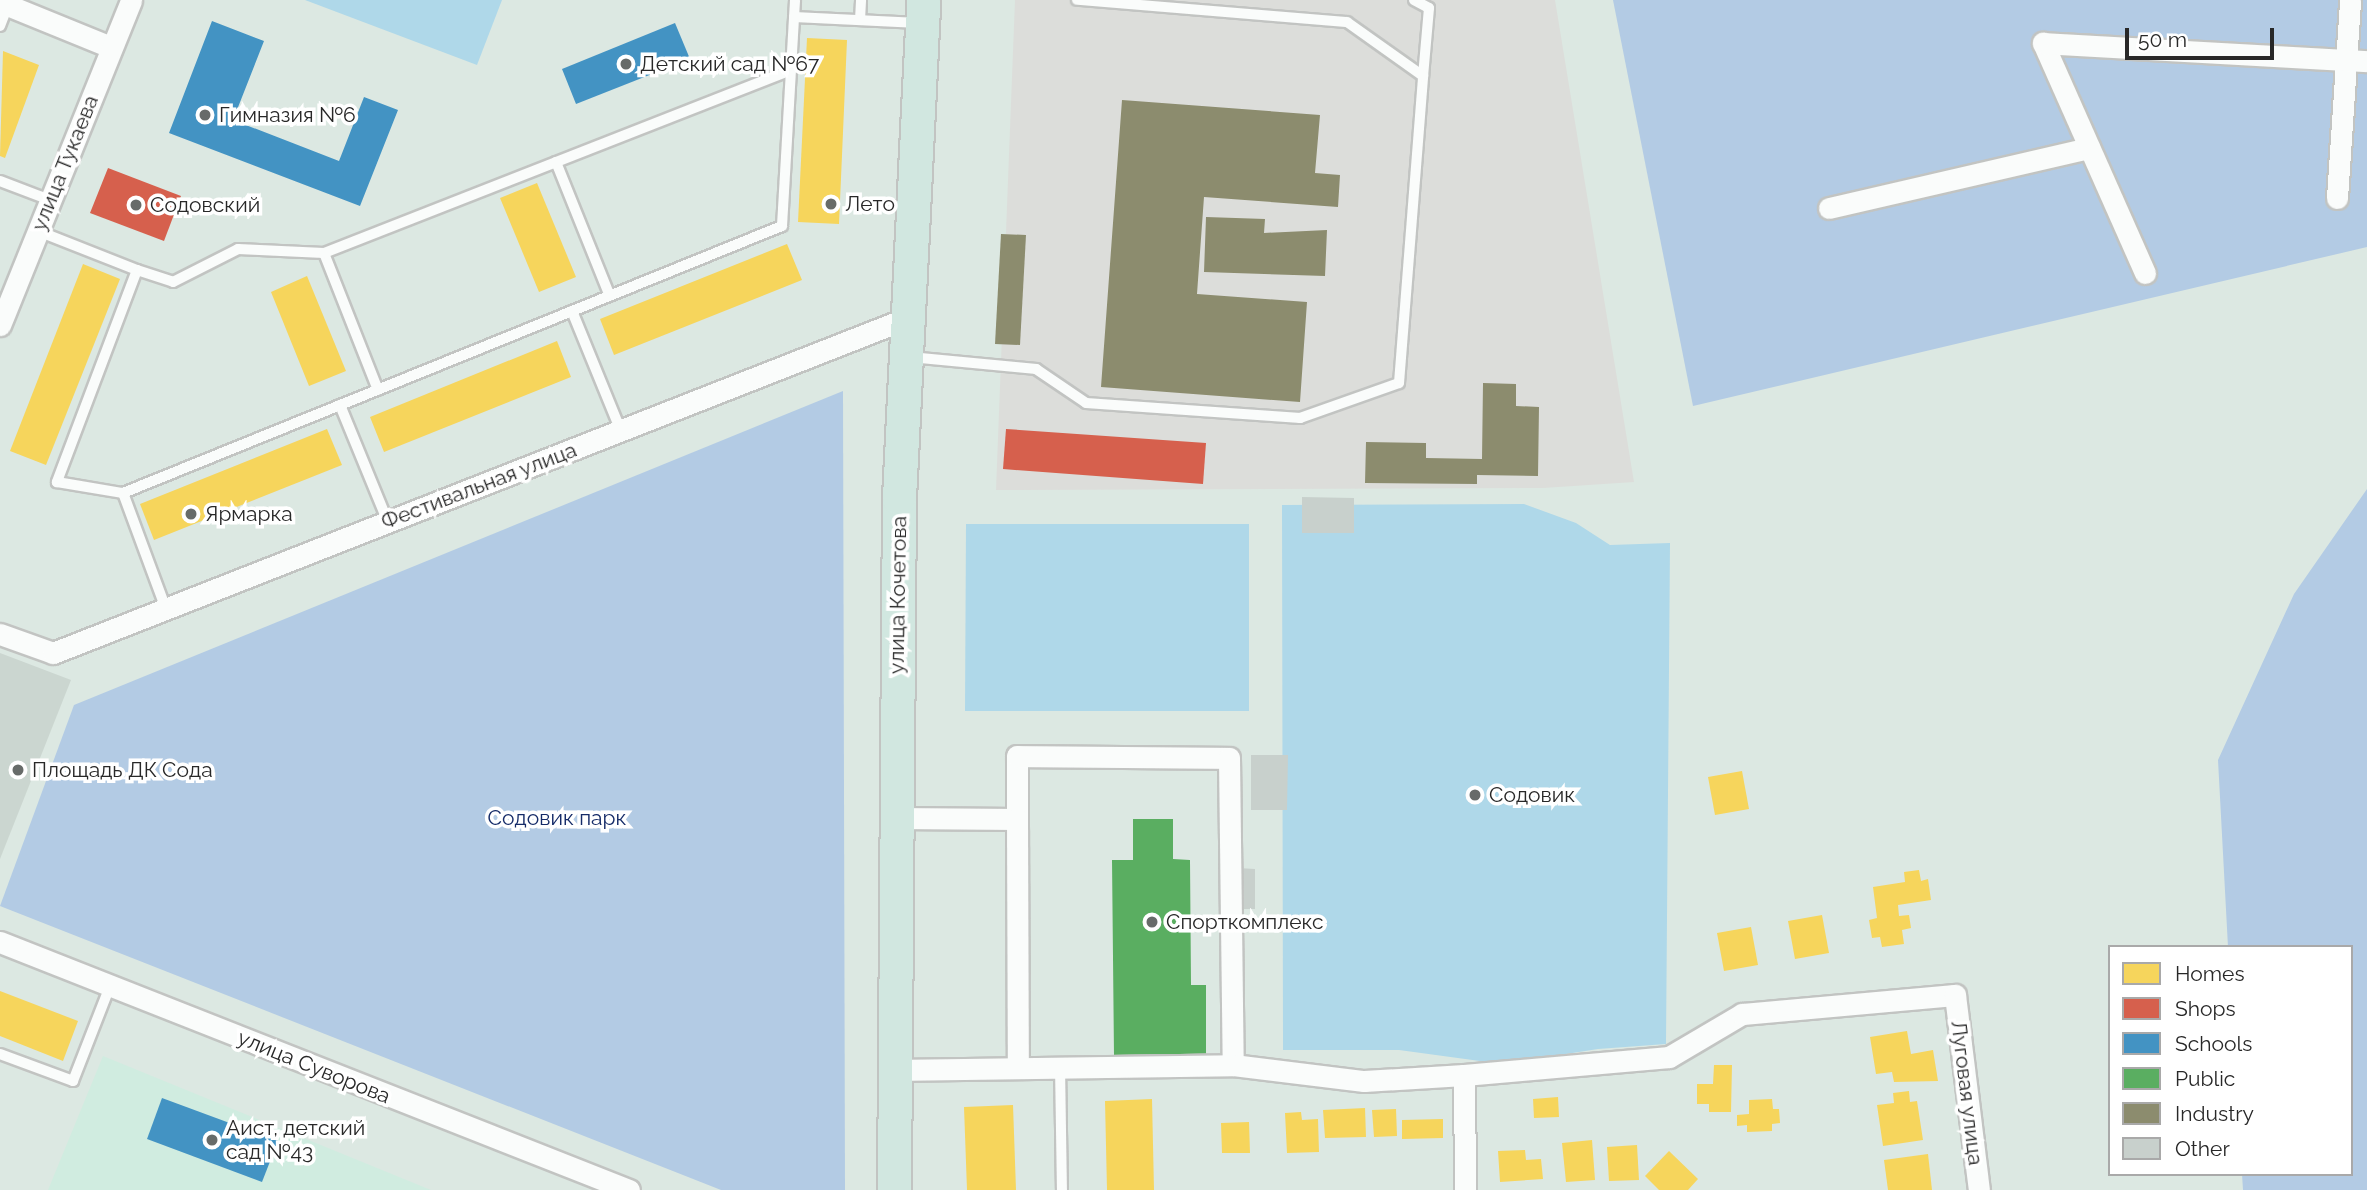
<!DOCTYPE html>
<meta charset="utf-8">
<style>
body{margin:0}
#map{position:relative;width:2367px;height:1190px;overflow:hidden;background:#dce8e2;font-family:Raleway,sans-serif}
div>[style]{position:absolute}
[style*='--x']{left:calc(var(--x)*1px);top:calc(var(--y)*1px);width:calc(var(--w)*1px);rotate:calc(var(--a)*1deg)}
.industrial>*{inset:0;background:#dcddda}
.education>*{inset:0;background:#d0ece0}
.green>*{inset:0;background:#b3cbe4}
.pitch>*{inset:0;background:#afd8e9}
.plaza>*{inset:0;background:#cbd6d0}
.homes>*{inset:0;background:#f6d55c}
.shops>*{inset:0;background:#d6604d}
.schools>*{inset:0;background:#4393c3}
.public>*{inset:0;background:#5aae61}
.industry>*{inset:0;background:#8c8c6e}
.building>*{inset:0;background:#c8d0cc}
.roads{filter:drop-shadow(2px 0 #c2c4c2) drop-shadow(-2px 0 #c2c4c2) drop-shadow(0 2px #c2c4c2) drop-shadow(0 -2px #c2c4c2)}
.service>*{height:10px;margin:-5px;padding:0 5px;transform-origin:5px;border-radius:5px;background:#fafcfb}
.minor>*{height:21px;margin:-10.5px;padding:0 10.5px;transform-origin:10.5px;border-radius:10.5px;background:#fafcfb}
.primary>*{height:33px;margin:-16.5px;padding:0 16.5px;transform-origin:16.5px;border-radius:16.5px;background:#d1e7e0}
.dots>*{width:19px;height:19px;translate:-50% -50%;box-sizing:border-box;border:4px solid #fff;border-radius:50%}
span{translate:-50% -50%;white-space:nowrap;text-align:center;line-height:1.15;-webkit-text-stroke:7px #fff;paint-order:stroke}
.poi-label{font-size:21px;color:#282828}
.left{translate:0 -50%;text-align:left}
.street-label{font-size:21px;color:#282828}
.park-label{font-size:21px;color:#152b68}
.legend{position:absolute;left:2108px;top:945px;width:245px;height:231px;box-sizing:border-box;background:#fff;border:2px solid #a9a9a9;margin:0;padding:9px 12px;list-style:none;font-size:21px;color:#282828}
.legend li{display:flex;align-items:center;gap:14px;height:35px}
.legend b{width:35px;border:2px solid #a9a9a9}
.scale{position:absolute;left:2125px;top:28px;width:149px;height:32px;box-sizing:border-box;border:4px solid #282828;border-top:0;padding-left:9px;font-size:21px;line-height:24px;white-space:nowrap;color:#282828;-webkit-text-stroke:5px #fff;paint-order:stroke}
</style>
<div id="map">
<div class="industrial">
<div style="clip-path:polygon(1015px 0,1555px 0,1634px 482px,1543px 488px,996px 490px)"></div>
</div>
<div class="education">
<div style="clip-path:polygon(103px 1056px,431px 1190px,48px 1190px)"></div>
</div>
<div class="green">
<div style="clip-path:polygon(1613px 0,2367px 0,2367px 247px,1693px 406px)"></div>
<div style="clip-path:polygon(843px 391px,845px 1190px,721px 1190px,0 906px,74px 705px)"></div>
<div style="clip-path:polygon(2367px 489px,2367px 1190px,2243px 1190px,2242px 1174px,2351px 1174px,2351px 947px,2228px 947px,2218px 760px,2294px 594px)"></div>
</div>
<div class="pitch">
<div style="clip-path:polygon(305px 0,502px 0,477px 65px)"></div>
<div style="clip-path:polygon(1524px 504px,1576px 523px,1610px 545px,1670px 543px,1666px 1044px,1598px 1049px,1502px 1064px,1399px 1050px,1283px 1050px,1282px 505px)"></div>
<div style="clip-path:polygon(966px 524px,1249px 524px,1249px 711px,965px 711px)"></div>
</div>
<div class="plaza">
<div style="clip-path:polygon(0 653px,71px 680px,0 859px)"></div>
</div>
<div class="homes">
<div style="clip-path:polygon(807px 38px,847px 40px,839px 224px,798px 222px)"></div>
<div style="clip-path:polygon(3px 51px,39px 65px,5px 158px,0 156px)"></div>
<div style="clip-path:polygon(537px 183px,576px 277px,539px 292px,500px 198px)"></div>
<div style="clip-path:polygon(787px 244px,802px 280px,614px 355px,600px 319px)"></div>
<div style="clip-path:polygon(83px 264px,120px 279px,46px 465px,10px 451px)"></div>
<div style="clip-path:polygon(307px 276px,346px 371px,309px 386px,271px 292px)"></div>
<div style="clip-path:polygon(557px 341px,571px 377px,384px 452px,370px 417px)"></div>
<div style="clip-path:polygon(327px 429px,342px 465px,154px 540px,140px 504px)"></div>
<div style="clip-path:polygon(1742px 771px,1749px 809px,1715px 815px,1708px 777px)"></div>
<div style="clip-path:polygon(1919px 870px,1921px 881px,1928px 879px,1931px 900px,1898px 905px,1899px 916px,1909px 915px,1911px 928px,1902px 930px,1904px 944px,1882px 947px,1880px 937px,1872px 938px,1869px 920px,1877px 918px,1873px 887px,1905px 882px,1904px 872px)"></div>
<div style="clip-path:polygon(1822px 915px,1829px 953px,1795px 959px,1788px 921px)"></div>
<div style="clip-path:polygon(1751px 927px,1758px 965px,1724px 971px,1717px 933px)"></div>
<div style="clip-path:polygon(0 991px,78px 1021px,63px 1061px,0 1036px)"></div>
<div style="clip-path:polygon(1907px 1031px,1911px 1054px,1933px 1050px,1938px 1081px,1894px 1082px,1892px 1072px,1876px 1074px,1870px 1037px)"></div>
<div style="clip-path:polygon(1714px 1065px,1732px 1065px,1731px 1112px,1709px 1112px,1709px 1104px,1697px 1104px,1697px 1084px,1713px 1084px)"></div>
<div style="clip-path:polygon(1909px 1091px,1910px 1102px,1917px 1101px,1923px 1140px,1883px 1146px,1877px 1105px,1894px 1103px,1893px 1093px)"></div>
<div style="clip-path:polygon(1558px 1097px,1559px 1117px,1534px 1118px,1533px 1099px)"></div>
<div style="clip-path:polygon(1152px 1099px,1154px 1190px,1107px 1190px,1105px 1101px)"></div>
<div style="clip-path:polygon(1772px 1099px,1773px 1109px,1779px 1109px,1780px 1123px,1772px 1124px,1772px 1131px,1747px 1132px,1747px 1125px,1737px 1126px,1737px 1115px,1749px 1114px,1749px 1100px)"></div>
<div style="clip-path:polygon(1013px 1105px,1016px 1190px,967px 1190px,964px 1107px)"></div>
<div style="clip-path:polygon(1365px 1108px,1366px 1137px,1325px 1138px,1323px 1110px)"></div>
<div style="clip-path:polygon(1396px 1109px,1397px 1136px,1374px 1137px,1372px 1110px)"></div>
<div style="clip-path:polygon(1301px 1112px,1302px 1120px,1318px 1119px,1319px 1152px,1287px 1153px,1285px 1113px)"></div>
<div style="clip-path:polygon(1443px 1119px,1443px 1138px,1402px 1139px,1402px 1120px)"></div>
<div style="clip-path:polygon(1249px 1122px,1250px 1153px,1222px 1153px,1221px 1123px)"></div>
<div style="clip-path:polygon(1592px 1140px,1595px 1180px,1566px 1182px,1562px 1143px)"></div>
<div style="clip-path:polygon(1637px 1145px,1639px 1180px,1609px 1181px,1607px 1147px)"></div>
<div style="clip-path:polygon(1525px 1150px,1526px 1160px,1541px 1159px,1543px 1179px,1500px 1182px,1498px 1151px)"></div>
<div style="clip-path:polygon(1669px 1151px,1698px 1179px,1688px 1190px,1659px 1190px,1645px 1176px)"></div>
<div style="clip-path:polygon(1928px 1154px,1932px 1190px,1888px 1190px,1884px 1160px)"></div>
</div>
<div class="shops">
<div style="clip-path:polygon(108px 168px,181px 196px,164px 241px,90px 213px)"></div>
<div style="clip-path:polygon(1006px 429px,1206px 443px,1203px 484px,1003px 469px)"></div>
</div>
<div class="schools">
<div style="clip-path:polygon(212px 21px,264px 41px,233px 120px,339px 161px,364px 97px,398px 110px,360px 206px,169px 133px)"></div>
<div style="clip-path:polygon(675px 23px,690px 59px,576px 104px,562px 69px)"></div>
<div style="clip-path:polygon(162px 1098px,278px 1141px,262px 1182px,147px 1139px)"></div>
</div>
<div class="public">
<div style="clip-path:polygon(1133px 819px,1173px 819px,1173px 859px,1190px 860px,1191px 985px,1206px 985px,1206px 1055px,1114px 1056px,1112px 860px,1133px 860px)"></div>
</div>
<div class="industry">
<div style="clip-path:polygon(1122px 100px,1320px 115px,1315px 173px,1340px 175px,1338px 207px,1204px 197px,1197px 294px,1307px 302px,1300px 402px,1101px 387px)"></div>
<div style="clip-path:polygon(1206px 217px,1265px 219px,1264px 233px,1327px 230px,1325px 276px,1204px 272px)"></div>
<div style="clip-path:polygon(1001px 234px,1026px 235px,1020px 345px,995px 344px)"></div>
<div style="clip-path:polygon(1483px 383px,1516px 384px,1516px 406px,1539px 407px,1538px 476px,1477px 475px,1477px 484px,1365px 483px,1366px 442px,1426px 443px,1426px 458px,1482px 459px)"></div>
</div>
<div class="building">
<div style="clip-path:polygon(1302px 497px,1354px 498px,1354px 533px,1302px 533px)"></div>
<div style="clip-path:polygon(1251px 755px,1288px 755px,1287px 810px,1251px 810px)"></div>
<div style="clip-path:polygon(1238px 868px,1255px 869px,1255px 909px,1238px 909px)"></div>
</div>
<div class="roads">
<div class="service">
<div style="--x:1414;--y:0;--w:17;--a:28"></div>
<div style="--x:1429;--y:8;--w:68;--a:95"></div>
<div style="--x:794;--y:17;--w:125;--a:2.7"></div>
<div style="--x:860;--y:20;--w:20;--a:-87"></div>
<div style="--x:0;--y:26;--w:22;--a:-69"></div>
<div style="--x:556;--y:162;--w:144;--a:68.1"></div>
<div style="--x:0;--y:181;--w:53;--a:20.8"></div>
<div style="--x:38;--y:231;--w:106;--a:21.5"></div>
<div style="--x:137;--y:270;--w:227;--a:110.7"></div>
<div style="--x:57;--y:482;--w:67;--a:9.5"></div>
<div style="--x:324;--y:253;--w:147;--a:68.5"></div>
<div style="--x:137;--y:270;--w:38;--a:18"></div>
<div style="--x:173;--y:282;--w:73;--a:-26.9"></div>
<div style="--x:238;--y:249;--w:86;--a:2.7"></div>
<div style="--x:324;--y:253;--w:502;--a:-21.4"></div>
<div style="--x:572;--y:311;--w:130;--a:67.8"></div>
<div style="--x:910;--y:357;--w:127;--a:5.4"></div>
<div style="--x:1036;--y:369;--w:60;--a:34.2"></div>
<div style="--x:1086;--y:403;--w:215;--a:4"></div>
<div style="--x:1300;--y:418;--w:105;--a:-19.5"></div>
<div style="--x:1399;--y:383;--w:308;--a:-85.5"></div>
<div style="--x:1423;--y:76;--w:93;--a:-144.6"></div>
<div style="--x:1347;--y:22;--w:271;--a:-175.3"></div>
<div style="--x:340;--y:405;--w:126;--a:67.7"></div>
<div style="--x:166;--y:609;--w:124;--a:-110.3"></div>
<div style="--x:123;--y:493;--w:711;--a:-22.06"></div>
<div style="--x:782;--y:226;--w:226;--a:-86.7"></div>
<div style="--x:0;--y:1054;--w:78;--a:20.3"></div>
<div style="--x:73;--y:1081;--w:102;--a:-68.7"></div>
<div style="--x:1060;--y:1066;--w:124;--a:89.1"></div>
</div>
<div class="minor">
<div style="--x:0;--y:2;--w:120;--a:22.1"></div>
<div style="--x:2337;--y:198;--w:198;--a:-86.2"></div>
<div style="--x:1829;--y:208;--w:267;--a:-13"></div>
<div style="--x:2145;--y:273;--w:252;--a:-113.9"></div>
<div style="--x:2043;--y:43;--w:324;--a:3.2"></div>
<div style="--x:0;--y:325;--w:350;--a:-68"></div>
<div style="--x:0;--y:634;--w:56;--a:19.7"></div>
<div style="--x:53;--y:653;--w:915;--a:-21.41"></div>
<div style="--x:895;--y:818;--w:122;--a:0.5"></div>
<div style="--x:1017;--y:819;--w:63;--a:-90"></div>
<div style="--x:1017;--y:756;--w:212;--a:0.5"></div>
<div style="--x:1229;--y:758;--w:307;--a:89.3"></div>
<div style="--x:1017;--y:819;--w:248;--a:89.8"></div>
<div style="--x:0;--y:942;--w:676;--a:21.52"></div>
<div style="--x:892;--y:1070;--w:341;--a:-0.8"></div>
<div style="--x:1233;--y:1065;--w:132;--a:7"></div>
<div style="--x:1364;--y:1081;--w:100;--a:-3.4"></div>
<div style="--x:1464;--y:1075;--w:206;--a:-5"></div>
<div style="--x:1669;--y:1057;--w:85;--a:-30.5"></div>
<div style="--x:1742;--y:1014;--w:214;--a:-5.1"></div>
<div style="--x:1955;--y:995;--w:196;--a:83"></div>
<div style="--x:1464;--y:1075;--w:115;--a:89.5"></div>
</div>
<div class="primary">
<div style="--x:894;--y:1190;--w:692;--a:-89.59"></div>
<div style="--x:899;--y:498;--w:499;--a:-87.2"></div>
</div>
</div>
<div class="dots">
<div style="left:626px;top:64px;background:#676b69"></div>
<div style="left:205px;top:115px;background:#676b69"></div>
<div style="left:831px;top:204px;background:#676b69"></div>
<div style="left:136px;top:205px;background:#676b69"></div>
<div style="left:191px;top:514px;background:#676b69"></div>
<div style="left:18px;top:770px;background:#676b69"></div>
<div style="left:1475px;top:795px;background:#676b69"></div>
<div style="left:1152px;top:922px;background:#676b69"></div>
<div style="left:212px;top:1140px;background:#676b69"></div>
</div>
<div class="poi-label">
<span class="left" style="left:640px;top:64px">Детский сад №67</span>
<span class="left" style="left:219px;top:115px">Гимназия №6</span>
<span class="left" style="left:845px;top:204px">Лето</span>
<span class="left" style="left:150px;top:205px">Содовский</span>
<span class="left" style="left:205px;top:514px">Ярмарка</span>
<span class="left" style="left:32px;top:770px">Площадь ДК Сода</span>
<span class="left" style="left:1489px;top:795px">Содовик</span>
<span class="left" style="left:1166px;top:922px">Спорткомплекс</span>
<span class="left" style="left:226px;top:1140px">Аист, детский<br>сад №43</span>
</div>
<div class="street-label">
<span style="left:65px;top:163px;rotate:-68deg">улица Тукаева</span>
<span style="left:479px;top:486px;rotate:-21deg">Фестивальная улица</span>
<span style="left:898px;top:595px;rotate:-89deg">улица Кочетова</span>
<span style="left:314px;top:1067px;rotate:22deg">улица Суворова</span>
<span style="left:1967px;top:1093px;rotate:83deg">Луговая улица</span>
</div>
<div class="park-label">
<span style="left:557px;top:818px">Содовик парк</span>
</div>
<ul class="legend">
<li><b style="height:19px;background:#f6d55c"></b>Homes</li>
<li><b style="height:19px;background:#d6604d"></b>Shops</li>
<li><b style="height:19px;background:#4393c3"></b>Schools</li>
<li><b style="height:19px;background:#5aae61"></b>Public</li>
<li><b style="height:19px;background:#8c8c6e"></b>Industry</li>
<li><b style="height:19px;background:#c8d0cc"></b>Other</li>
</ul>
<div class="scale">50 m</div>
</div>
